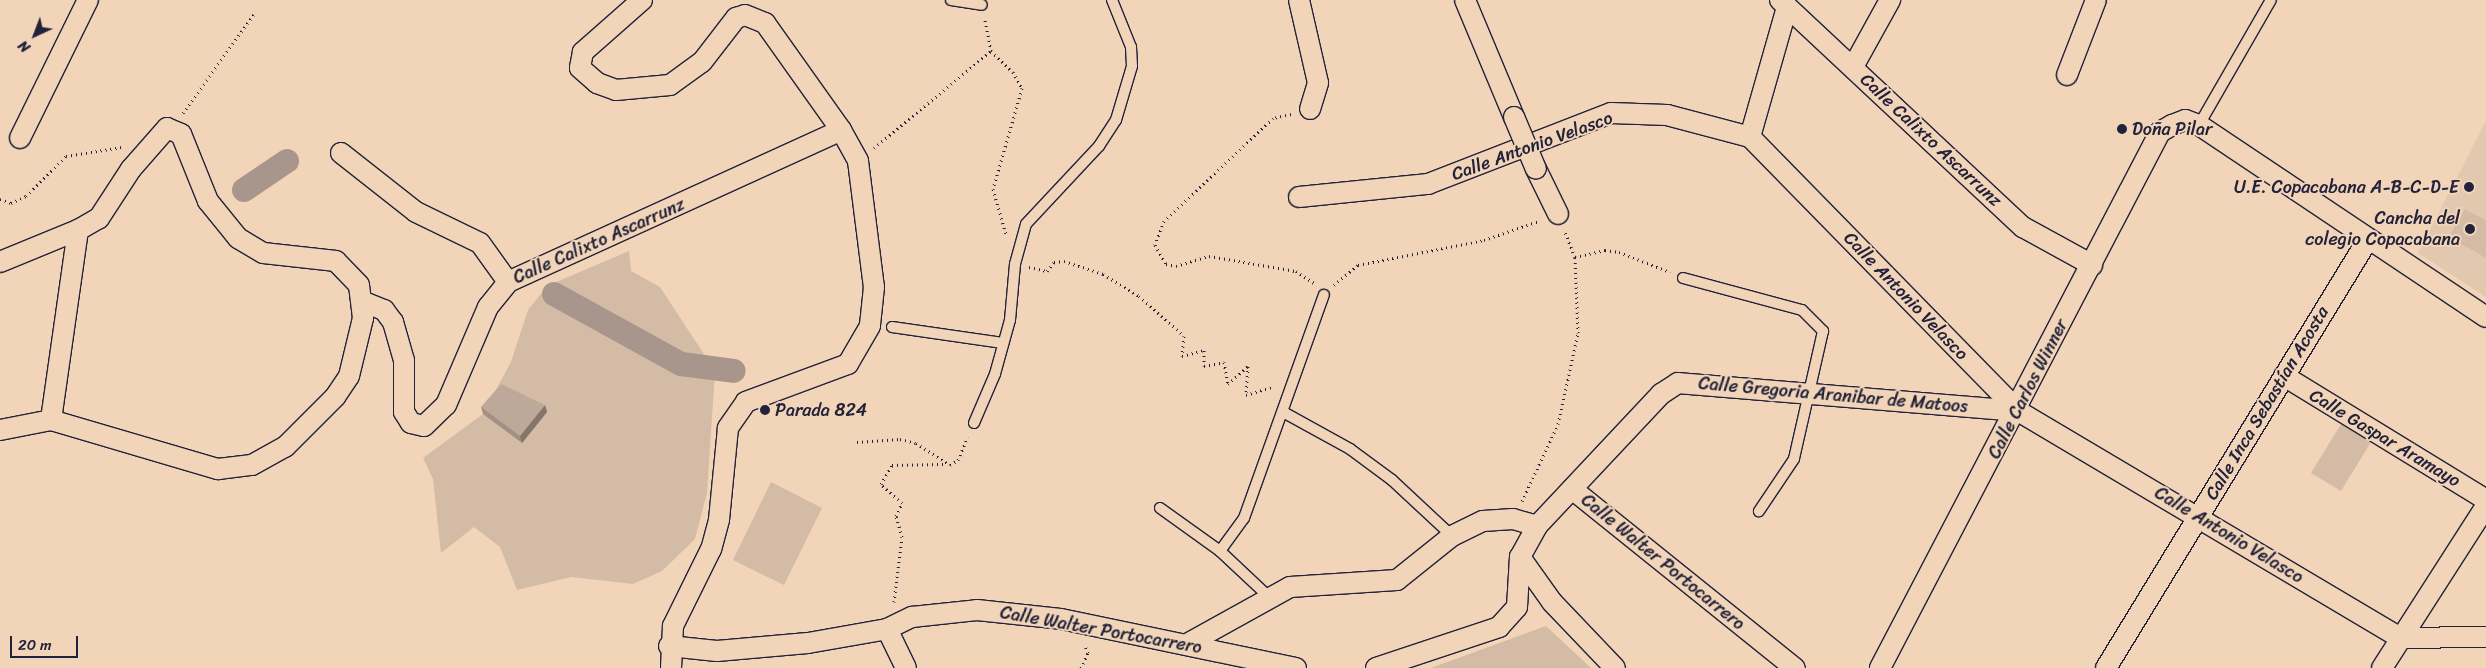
<!DOCTYPE html>
<meta charset="utf-8">
<style>
body{margin:0}
#map{position:relative;width:2486px;height:668px;overflow:hidden;background:#f2d5b8;font-family:Sriracha,sans-serif}
div>[style]{position:absolute}
[style*='--x']{left:calc(var(--x)*1px);top:calc(var(--y)*1px);width:calc(var(--w)*1px);rotate:calc(var(--a)*1deg)}
.built>*{inset:0;background:#e2c8af}
.green>*{inset:0;background:#d4bba6}
.canal>*{height:24px;margin:-12px;padding:0 12px;transform-origin:12px;border-radius:12px;background:#a8958b}
.path>*{height:3px;margin-top:-1.5px;transform-origin:0;background:repeating-linear-gradient(90deg,#22223b 0 1px,transparent 0 5px)}
.roads{filter:drop-shadow(1px 0 #22223b) drop-shadow(-1px 0 #22223b) drop-shadow(0 1px #22223b) drop-shadow(0 -1px #22223b)}
.lane>*{height:10px;margin:-5px;padding:0 5px;transform-origin:5px;border-radius:5px;background:#f2d5b8}
.street>*{height:20px;margin:-10px;padding:0 10px;transform-origin:10px;border-radius:10px;background:#f2d5b8}
.bridges{filter:drop-shadow(1px 0 #22223b) drop-shadow(-1px 0 #22223b) drop-shadow(0 1px #22223b) drop-shadow(0 -1px #22223b)}
.street-bridge>*{height:20px;margin:-10px;padding:0 10px;transform-origin:10px;border-radius:10px;background:#f2d5b8}
.wall>*{inset:0;background:#a39084}
.shaded-wall>*{inset:0;background:#85766b}
.building>*{inset:0;background:#bea899}
.dots>*{width:14px;height:14px;translate:-50% -50%;box-sizing:border-box;border:2px solid #f2d5b8;border-radius:50%}
span{translate:-50% -50%;white-space:nowrap;text-align:center;line-height:1.15;-webkit-text-stroke:4px #f2d5b8;paint-order:stroke}
.poi-label{font-size:18px;color:#22223b}
.left{translate:0 -50%;text-align:left}
.right{translate:-100% -50%;text-align:right}
.street-label{font-size:18px;color:#22223b}
.north{position:absolute;left:10px;top:10px;width:50px;height:50px;-webkit-text-stroke:4px #f2d5b8;paint-order:stroke;rotate:223deg;font-size:14px;font-weight:700;line-height:20px;text-align:center;color:#22223b}
.north::after{content:'';display:block;margin:auto;width:18px;height:22px;background:#22223b;clip-path:polygon(50% 0,100% 100%,50% 72%,0 100%)}
.scale{position:absolute;left:10px;top:636px;width:68px;height:22px;box-sizing:border-box;border:2px solid #22223b;border-top:0;padding-left:6px;font-size:15px;line-height:18px;white-space:nowrap;color:#22223b;-webkit-text-stroke:4px #f2d5b8;paint-order:stroke}
</style>
<div id="map">
<div class="built">
<div style="clip-path:polygon(2486px 121px,2486px 297px,2418px 253px)"></div>
</div>
<div class="green">
<div style="clip-path:polygon(2465px 209px,2486px 220px,2486px 258px,2449px 237px)"></div>
<div style="clip-path:polygon(629px 251px,631px 271px,660px 287px,715px 371px,707px 493px,695px 539px,662px 571px,633px 584px,571px 577px,517px 590px,500px 547px,474px 527px,441px 553px,433px 479px,423px 458px,483px 414px,511px 362px,528px 310px,547px 286px)"></div>
<div style="clip-path:polygon(2341px 424px,2371px 442px,2341px 491px,2311px 473px)"></div>
<div style="clip-path:polygon(771px 482px,822px 508px,784px 585px,733px 560px)"></div>
<div style="clip-path:polygon(1546px 626px,1591px 668px,1431px 668px)"></div>
</div>
<div class="canal">
<div style="--x:244;--y:190;--w:52;--a:-34"></div>
<div style="--x:554;--y:294;--w:145;--a:28.9"></div>
<div style="--x:681;--y:364;--w:53;--a:7.5"></div>
</div>
<div class="path">
<div style="--x:991;--y:51;--w:30;--a:44"></div>
<div style="--x:1013;--y:72;--w:18;--a:61"></div>
<div style="--x:1022;--y:88;--w:105;--a:106"></div>
<div style="--x:993;--y:189;--w:47;--a:73.9"></div>
<div style="--x:183;--y:113;--w:122;--a:-54.4"></div>
<div style="--x:1291;--y:114;--w:18;--a:167"></div>
<div style="--x:1273;--y:118;--w:150;--a:136.6"></div>
<div style="--x:1164;--y:221;--w:26;--a:111"></div>
<div style="--x:1155;--y:245;--w:22;--a:60"></div>
<div style="--x:1166;--y:264;--w:10;--a:11"></div>
<div style="--x:1176;--y:266;--w:34;--a:-17"></div>
<div style="--x:1209;--y:256;--w:88;--a:9.8"></div>
<div style="--x:1296;--y:271;--w:23;--a:34"></div>
<div style="--x:874;--y:148;--w:152;--a:-39.7"></div>
<div style="--x:991;--y:51;--w:32;--a:-101"></div>
<div style="--x:0;--y:199;--w:12;--a:20"></div>
<div style="--x:11;--y:203;--w:17;--a:-25"></div>
<div style="--x:26;--y:196;--w:57;--a:-45"></div>
<div style="--x:66;--y:156;--w:57;--a:-9.1"></div>
<div style="--x:1575;--y:257;--w:31;--a:-13"></div>
<div style="--x:1605;--y:250;--w:14;--a:8"></div>
<div style="--x:1619;--y:252;--w:55;--a:21.4"></div>
<div style="--x:1029;--y:267;--w:18;--a:13"></div>
<div style="--x:1047;--y:271;--w:11;--a:-52"></div>
<div style="--x:1054;--y:262;--w:10;--a:-6"></div>
<div style="--x:1064;--y:261;--w:41;--a:18.4"></div>
<div style="--x:1103;--y:274;--w:42;--a:31.4"></div>
<div style="--x:1139;--y:296;--w:60;--a:41.6"></div>
<div style="--x:1184;--y:336;--w:20;--a:96"></div>
<div style="--x:1182;--y:356;--w:23;--a:-15"></div>
<div style="--x:1204;--y:350;--w:16;--a:90"></div>
<div style="--x:1204;--y:366;--w:20;--a:-11"></div>
<div style="--x:1224;--y:362;--w:22;--a:80"></div>
<div style="--x:1228;--y:384;--w:27;--a:-42"></div>
<div style="--x:1248;--y:366;--w:29;--a:94"></div>
<div style="--x:1246;--y:395;--w:28;--a:-17"></div>
<div style="--x:1334;--y:285;--w:31;--a:-40"></div>
<div style="--x:1358;--y:265;--w:128;--a:-11.2"></div>
<div style="--x:1484;--y:240;--w:58;--a:-19.1"></div>
<div style="--x:857;--y:442;--w:43;--a:-4"></div>
<div style="--x:900;--y:439;--w:16;--a:14"></div>
<div style="--x:916;--y:443;--w:40;--a:32.9"></div>
<div style="--x:950;--y:465;--w:9;--a:-32"></div>
<div style="--x:958;--y:460;--w:25;--a:-67"></div>
<div style="--x:1522;--y:501;--w:85;--a:-64.9"></div>
<div style="--x:1558;--y:424;--w:93;--a:-77.6"></div>
<div style="--x:1578;--y:333;--w:76;--a:-92.3"></div>
<div style="--x:1575;--y:257;--w:27;--a:-112"></div>
<div style="--x:894;--y:602;--w:65;--a:-83"></div>
<div style="--x:902;--y:537;--w:22;--a:-106"></div>
<div style="--x:896;--y:516;--w:14;--a:-65"></div>
<div style="--x:902;--y:503;--w:28;--a:-138"></div>
<div style="--x:881;--y:484;--w:22;--a:-60"></div>
<div style="--x:892;--y:465;--w:52;--a:-1.1"></div>
<div style="--x:1081;--y:668;--w:17;--a:-65"></div>
<div style="--x:1088;--y:653;--w:9;--a:-111"></div>
</div>
<div class="roads">
<div class="lane">
<div style="--x:951;--y:0;--w:31;--a:9"></div>
<div style="--x:2199;--y:125;--w:144;--a:-60.1"></div>
<div style="--x:1683;--y:278;--w:123;--a:15.1"></div>
<div style="--x:1802;--y:310;--w:30;--a:45"></div>
<div style="--x:1823;--y:331;--w:131;--a:102.8"></div>
<div style="--x:1794;--y:459;--w:63;--a:123.9"></div>
<div style="--x:892;--y:327;--w:112;--a:8.2"></div>
<div style="--x:1283;--y:412;--w:77;--a:28.9"></div>
<div style="--x:1350;--y:449;--w:52;--a:36.4"></div>
<div style="--x:1392;--y:480;--w:82;--a:43"></div>
<div style="--x:974;--y:423;--w:53;--a:-66.8"></div>
<div style="--x:995;--y:374;--w:56;--a:-74.5"></div>
<div style="--x:1010;--y:320;--w:56;--a:-84.9"></div>
<div style="--x:1015;--y:264;--w:41;--a:-74.6"></div>
<div style="--x:1026;--y:224;--w:107;--a:-46.9"></div>
<div style="--x:1099;--y:146;--w:31;--a:-57"></div>
<div style="--x:1116;--y:120;--w:56;--a:-73.5"></div>
<div style="--x:1132;--y:66;--w:19;--a:-93"></div>
<div style="--x:1131;--y:47;--w:51;--a:-112"></div>
<div style="--x:1160;--y:508;--w:74;--a:35.6"></div>
<div style="--x:1220;--y:551;--w:66;--a:43.2"></div>
<div style="--x:1220;--y:551;--w:41;--a:-54"></div>
<div style="--x:1244;--y:518;--w:237;--a:-70.3"></div>
</div>
<div class="street">
<div style="--x:642;--y:0;--w:79;--a:138.6"></div>
<div style="--x:583;--y:52;--w:16;--a:101"></div>
<div style="--x:580;--y:68;--w:23;--a:41"></div>
<div style="--x:597;--y:83;--w:20;--a:20"></div>
<div style="--x:616;--y:90;--w:54;--a:-5.3"></div>
<div style="--x:670;--y:85;--w:39;--a:-36"></div>
<div style="--x:702;--y:62;--w:56;--a:-52.3"></div>
<div style="--x:736;--y:18;--w:9;--a:-18"></div>
<div style="--x:745;--y:15;--w:22;--a:22"></div>
<div style="--x:765;--y:23;--w:131;--a:54.6"></div>
<div style="--x:841;--y:130;--w:35;--a:61"></div>
<div style="--x:858;--y:161;--w:127;--a:82.8"></div>
<div style="--x:874;--y:287;--w:39;--a:96"></div>
<div style="--x:870;--y:326;--w:44;--a:120.1"></div>
<div style="--x:848;--y:364;--w:109;--a:159.6"></div>
<div style="--x:746;--y:402;--w:32;--a:125"></div>
<div style="--x:728;--y:428;--w:92;--a:95.6"></div>
<div style="--x:719;--y:520;--w:30;--a:105"></div>
<div style="--x:711;--y:549;--w:86;--a:116.3"></div>
<div style="--x:673;--y:626;--w:42;--a:92.7"></div>
<div style="--x:1299;--y:0;--w:85;--a:77.1"></div>
<div style="--x:1318;--y:83;--w:27;--a:107"></div>
<div style="--x:1465;--y:0;--w:127;--a:67.3"></div>
<div style="--x:1780;--y:0;--w:333;--a:43.1"></div>
<div style="--x:2023;--y:227;--w:79;--a:28.8"></div>
<div style="--x:1853;--y:67;--w:77;--a:-61.1"></div>
<div style="--x:2067;--y:75;--w:80;--a:-68.9"></div>
<div style="--x:1750;--y:137;--w:135;--a:-74.1"></div>
<div style="--x:20;--y:138;--w:154;--a:-63.8"></div>
<div style="--x:341;--y:153;--w:95;--a:38.2"></div>
<div style="--x:416;--y:212;--w:71;--a:25.8"></div>
<div style="--x:480;--y:243;--w:48;--a:54.3"></div>
<div style="--x:1536;--y:169;--w:50;--a:63.9"></div>
<div style="--x:1299;--y:197;--w:130;--a:-5.8"></div>
<div style="--x:1428;--y:184;--w:196;--a:-21.2"></div>
<div style="--x:1611;--y:113;--w:56;--a:2"></div>
<div style="--x:1667;--y:115;--w:86;--a:14.8"></div>
<div style="--x:1750;--y:137;--w:383;--a:45.6"></div>
<div style="--x:2018;--y:411;--w:444;--a:30.7"></div>
<div style="--x:2400;--y:638;--w:86;--a:-0.7"></div>
<div style="--x:0;--y:262;--w:84;--a:-22.3"></div>
<div style="--x:364;--y:302;--w:22;--a:22"></div>
<div style="--x:384;--y:310;--w:15;--a:53"></div>
<div style="--x:393;--y:322;--w:40;--a:74"></div>
<div style="--x:404;--y:360;--w:52;--a:90"></div>
<div style="--x:404;--y:412;--w:13;--a:58"></div>
<div style="--x:411;--y:423;--w:13;--a:13"></div>
<div style="--x:424;--y:426;--w:30;--a:-44"></div>
<div style="--x:446;--y:405;--w:107;--a:-66.8"></div>
<div style="--x:488;--y:307;--w:32;--a:-51"></div>
<div style="--x:508;--y:282;--w:366;--a:-24.5"></div>
<div style="--x:2284;--y:376;--w:237;--a:31.5"></div>
<div style="--x:0;--y:430;--w:52;--a:-11.1"></div>
<div style="--x:51;--y:420;--w:174;--a:16.4"></div>
<div style="--x:218;--y:469;--w:34;--a:-7"></div>
<div style="--x:252;--y:465;--w:38;--a:-29"></div>
<div style="--x:285;--y:447;--w:71;--a:-45"></div>
<div style="--x:335;--y:397;--w:25;--a:-56"></div>
<div style="--x:349;--y:376;--w:60;--a:-76.4"></div>
<div style="--x:363;--y:318;--w:33;--a:-97"></div>
<div style="--x:359;--y:285;--w:33;--a:-134"></div>
<div style="--x:336;--y:261;--w:73;--a:-173.7"></div>
<div style="--x:263;--y:253;--w:29;--a:-149"></div>
<div style="--x:238;--y:238;--w:48;--a:-129"></div>
<div style="--x:208;--y:201;--w:72;--a:-111.9"></div>
<div style="--x:181;--y:134;--w:15;--a:-157"></div>
<div style="--x:167;--y:128;--w:55;--a:131.3"></div>
<div style="--x:131;--y:169;--w:59;--a:123.1"></div>
<div style="--x:99;--y:218;--w:24;--a:150"></div>
<div style="--x:78;--y:230;--w:192;--a:98.1"></div>
<div style="--x:1572;--y:489;--w:286;--a:38.8"></div>
<div style="--x:1520;--y:557;--w:55;--a:54.6"></div>
<div style="--x:1552;--y:602;--w:91;--a:46.3"></div>
<div style="--x:887;--y:629;--w:43;--a:64"></div>
<div style="--x:1189;--y:643;--w:115;--a:-29"></div>
<div style="--x:1290;--y:587;--w:107;--a:-3.7"></div>
<div style="--x:1397;--y:580;--w:70;--a:-38.7"></div>
<div style="--x:1452;--y:536;--w:34;--a:-26"></div>
<div style="--x:1483;--y:521;--w:30;--a:-4"></div>
<div style="--x:1513;--y:519;--w:25;--a:16"></div>
<div style="--x:669;--y:646;--w:48;--a:5.9"></div>
<div style="--x:717;--y:651;--w:91;--a:-5"></div>
<div style="--x:808;--y:643;--w:80;--a:-10"></div>
<div style="--x:887;--y:629;--w:28;--a:-26"></div>
<div style="--x:912;--y:617;--w:65;--a:-6.1"></div>
<div style="--x:977;--y:610;--w:84;--a:6.1"></div>
<div style="--x:1061;--y:619;--w:240;--a:11.8"></div>
<div style="--x:1376;--y:668;--w:130;--a:-18.4"></div>
<div style="--x:1499;--y:627;--w:27;--a:-48"></div>
<div style="--x:1517;--y:607;--w:50;--a:-86.6"></div>
<div style="--x:1520;--y:557;--w:35;--a:-61"></div>
<div style="--x:1537;--y:526;--w:181;--a:-46.8"></div>
<div style="--x:1661;--y:394;--w:20;--a:-33"></div>
<div style="--x:1678;--y:383;--w:341;--a:4.7"></div>
<div style="--x:1880;--y:668;--w:605;--a:-62.42"></div>
<div style="--x:2160;--y:132;--w:14;--a:-30"></div>
<div style="--x:2172;--y:125;--w:14;--a:-21"></div>
<div style="--x:2185;--y:120;--w:15;--a:20"></div>
<div style="--x:2199;--y:125;--w:345;--a:33.8"></div>
<div style="--x:2106;--y:668;--w:500;--a:-58.57"></div>
<div style="--x:2382;--y:668;--w:193;--a:-57.3"></div>
</div>
</div>
<div class="bridges">
<div class="street-bridge">
<div style="--x:1514;--y:117;--w:56;--a:67.1"></div>
</div>
</div>
<div class="wall">
<div style="clip-path:polygon(545px 405px,547px 412px,522px 443px,483px 414px,481px 407px)"></div>
</div>
<div class="shaded-wall">
<div style="clip-path:polygon(545px 405px,547px 412px,522px 443px,520px 436px)"></div>
</div>
<div class="building">
<div style="clip-path:polygon(501px 384px,545px 405px,520px 436px,481px 407px)"></div>
</div>
<div class="dots">
<div style="left:2122px;top:129px;background:#22223b"></div>
<div style="left:2469px;top:187px;background:#22223b"></div>
<div style="left:2470px;top:229px;background:#22223b"></div>
<div style="left:765px;top:410px;background:#22223b"></div>
</div>
<div class="poi-label">
<span class="left" style="left:2132px;top:129px">Doña Pilar</span>
<span class="right" style="left:2459px;top:187px">U.E. Copacabana A-B-C-D-E</span>
<span class="right" style="left:2460px;top:229px">Cancha del<br>colegio Copacabana</span>
<span class="left" style="left:775px;top:410px">Parada 824</span>
</div>
<div class="street-label">
<span style="left:1931px;top:140px;rotate:43deg">Calle Calixto Ascarrunz</span>
<span style="left:1532px;top:146px;rotate:-20deg">Calle Antonio Velasco</span>
<span style="left:599px;top:241px;rotate:-24deg">Calle Calixto Ascarrunz</span>
<span style="left:1906px;top:296px;rotate:46deg">Calle Antonio Velasco</span>
<span style="left:2028px;top:389px;rotate:-63deg">Calle Carlos Winner</span>
<span style="left:1833px;top:395px;rotate:5deg">Calle Gregoria Aranibar de Matoos</span>
<span style="left:2267px;top:403px;rotate:-59deg">Calle Inca Sebastían Acosta</span>
<span style="left:2385px;top:438px;rotate:31deg">Calle Gaspar Aramayo</span>
<span style="left:2229px;top:535px;rotate:31deg">Calle Antonio Velasco</span>
<span style="left:1663px;top:562px;rotate:39deg">Calle Walter Portocarrero</span>
<span style="left:1101px;top:630px;rotate:10deg">Calle Walter Portocarrero</span>
</div>
<div class="north">N</div>
<div class="scale">20 m</div>
</div>
